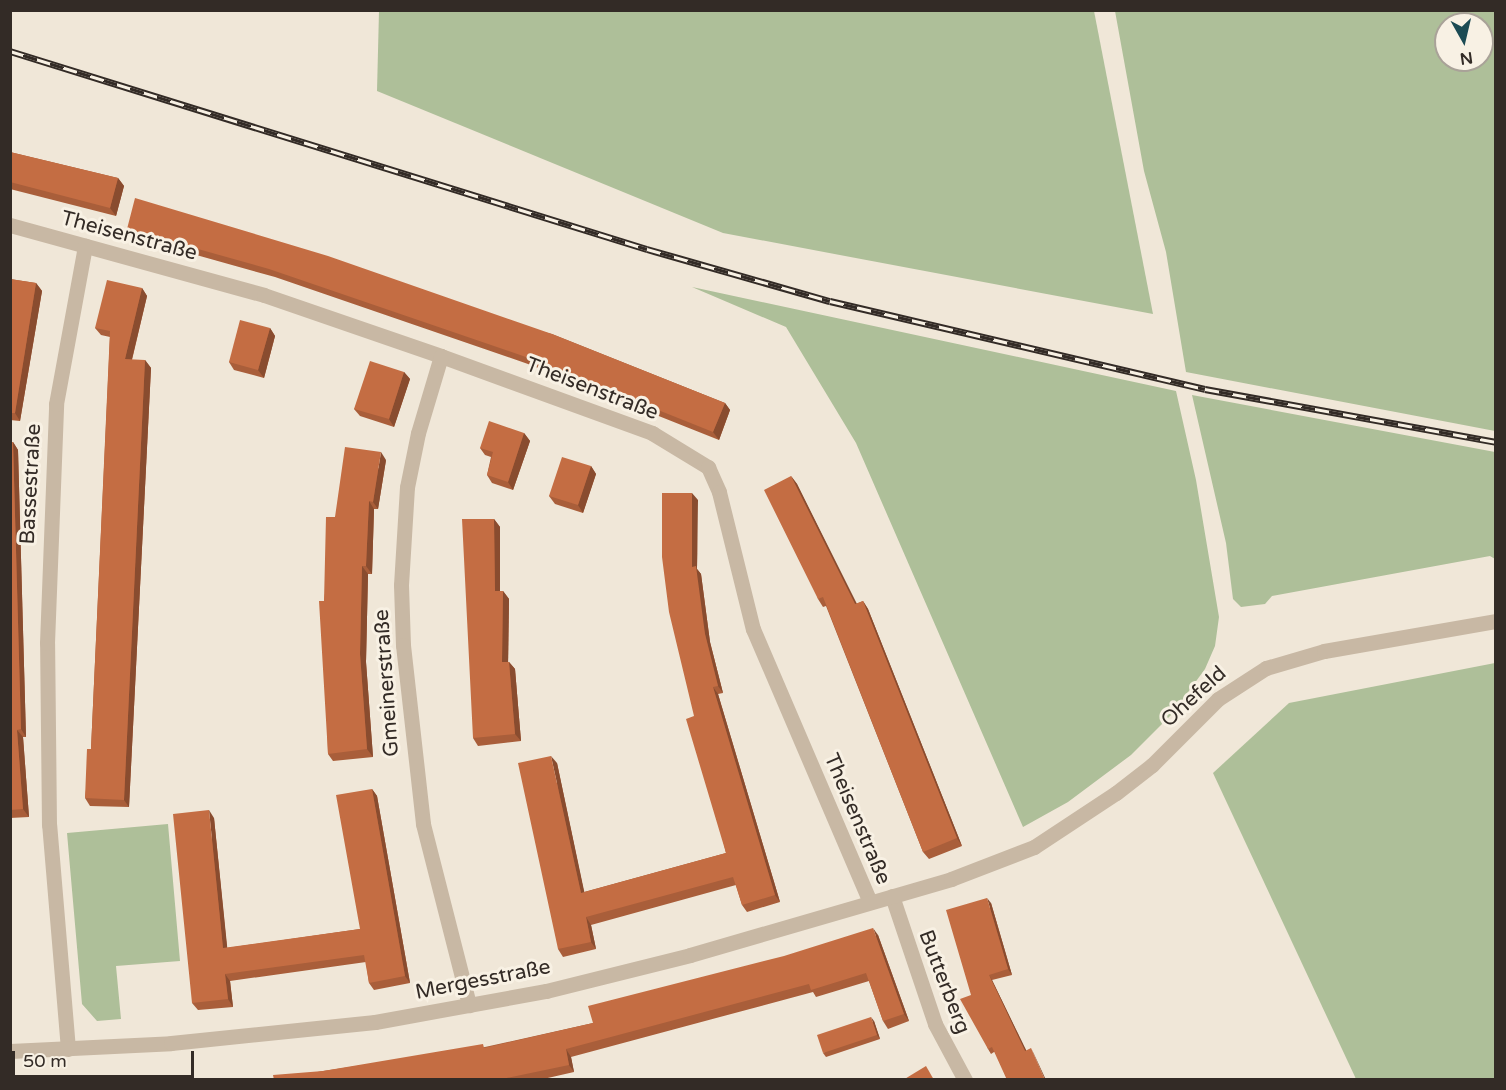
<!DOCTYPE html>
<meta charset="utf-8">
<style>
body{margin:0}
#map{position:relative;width:1506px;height:1090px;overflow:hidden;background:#f0e7d8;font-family:"Varela Round",sans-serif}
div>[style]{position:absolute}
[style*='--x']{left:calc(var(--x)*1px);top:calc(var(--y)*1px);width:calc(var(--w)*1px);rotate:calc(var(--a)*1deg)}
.green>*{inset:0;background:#aebf99}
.minor>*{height:15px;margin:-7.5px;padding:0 7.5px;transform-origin:7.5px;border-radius:7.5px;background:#c8b8a4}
.tertiary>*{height:15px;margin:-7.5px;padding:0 7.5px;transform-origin:7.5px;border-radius:7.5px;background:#c8b8a4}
.rail>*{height:7px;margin-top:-3.5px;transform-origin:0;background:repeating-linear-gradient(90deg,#f8f1e4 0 14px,#332b26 0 28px);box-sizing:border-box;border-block:2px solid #332b26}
.wall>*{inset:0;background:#a95e3a}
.shaded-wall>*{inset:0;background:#894c2f}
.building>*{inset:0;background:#c46d43}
span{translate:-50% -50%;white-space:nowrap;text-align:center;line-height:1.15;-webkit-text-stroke:6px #f8f1e4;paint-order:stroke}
.street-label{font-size:21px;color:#332b26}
.frame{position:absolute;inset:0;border:12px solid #332b26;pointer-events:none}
.north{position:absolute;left:1434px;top:12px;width:60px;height:60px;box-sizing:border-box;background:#f8f1e4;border:2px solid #a9a298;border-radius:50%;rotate:172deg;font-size:16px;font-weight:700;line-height:24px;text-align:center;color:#332b26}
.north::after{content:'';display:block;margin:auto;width:21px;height:27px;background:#1c4b54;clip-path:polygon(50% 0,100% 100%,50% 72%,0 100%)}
.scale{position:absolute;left:12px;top:1051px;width:182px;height:27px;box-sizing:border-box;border:3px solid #332b26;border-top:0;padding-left:8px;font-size:18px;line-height:21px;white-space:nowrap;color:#332b26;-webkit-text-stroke:4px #f8f1e4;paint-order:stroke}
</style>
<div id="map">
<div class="green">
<div style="clip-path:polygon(379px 11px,1094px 11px,1153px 314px,723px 233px,377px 91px)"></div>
<div style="clip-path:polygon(evenodd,1115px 11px,1495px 11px,1495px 431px,1186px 372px,1166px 252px,1144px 171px,1115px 11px,1446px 24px,1482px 24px,1482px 60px,1446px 60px,1446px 24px)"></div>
<div style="clip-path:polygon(692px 287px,1176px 391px,1196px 480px,1219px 617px,1215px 646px,1205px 669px,1172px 714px,1131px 755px,1068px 802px,1023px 827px,856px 443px,786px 327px)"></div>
<div style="clip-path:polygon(1192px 395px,1495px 452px,1495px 559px,1490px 556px,1272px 596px,1265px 604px,1241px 607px,1233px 599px,1226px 543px)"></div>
<div style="clip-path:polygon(1495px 663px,1495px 1079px,1356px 1079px,1213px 773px,1289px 703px)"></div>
<div style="clip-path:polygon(168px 824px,180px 961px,116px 966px,121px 1019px,97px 1021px,82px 1004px,67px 833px)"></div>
</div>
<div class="minor">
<div style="--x:10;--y:225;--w:263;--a:15.4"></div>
<div style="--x:264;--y:295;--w:187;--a:19"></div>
<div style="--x:441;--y:356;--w:225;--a:20"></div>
<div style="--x:652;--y:433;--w:66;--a:31.3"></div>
<div style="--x:708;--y:467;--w:27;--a:66"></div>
<div style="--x:719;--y:492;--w:141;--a:76.1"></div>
<div style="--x:753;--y:629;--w:297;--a:66.8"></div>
<div style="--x:441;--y:356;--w:80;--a:106.6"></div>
<div style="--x:418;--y:433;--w:55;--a:101.5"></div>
<div style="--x:407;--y:487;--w:98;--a:93.5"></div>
<div style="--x:401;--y:585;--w:60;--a:88.1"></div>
<div style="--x:403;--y:645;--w:180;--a:83.6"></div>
<div style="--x:423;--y:824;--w:187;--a:75.7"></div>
<div style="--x:892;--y:896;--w:135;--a:71.4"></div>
<div style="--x:935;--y:1024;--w:64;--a:61.8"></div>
<div style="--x:68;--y:1049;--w:225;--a:-94.8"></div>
<div style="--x:49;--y:825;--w:182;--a:-90.6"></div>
<div style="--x:47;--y:643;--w:239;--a:-87.8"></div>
<div style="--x:56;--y:404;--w:161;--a:-79.6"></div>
</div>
<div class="tertiary">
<div style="--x:10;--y:1051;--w:161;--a:-2.8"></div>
<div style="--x:171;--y:1043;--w:205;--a:-5.9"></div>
<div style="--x:375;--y:1022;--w:174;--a:-10.3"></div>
<div style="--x:546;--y:991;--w:148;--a:-14"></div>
<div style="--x:690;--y:955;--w:272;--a:-16.2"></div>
<div style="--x:951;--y:879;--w:89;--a:-21.1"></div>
<div style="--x:1034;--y:847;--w:98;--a:-33.4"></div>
<div style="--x:1116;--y:793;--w:46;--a:-37.9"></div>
<div style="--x:1152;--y:765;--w:93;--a:-45"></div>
<div style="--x:1218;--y:699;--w:57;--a:-32.9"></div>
<div style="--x:1266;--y:668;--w:60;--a:-16.3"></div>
<div style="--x:1324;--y:651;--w:175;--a:-9.9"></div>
</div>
<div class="rail">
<div style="--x:10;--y:51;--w:667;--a:17.27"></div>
<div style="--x:647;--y:249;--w:190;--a:15.9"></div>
<div style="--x:830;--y:301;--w:385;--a:13.2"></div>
<div style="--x:1205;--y:389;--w:296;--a:10.3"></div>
</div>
<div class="wall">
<div style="clip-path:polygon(10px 152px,118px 178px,124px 186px,116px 216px,10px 189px)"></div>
<div style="clip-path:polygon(127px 229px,552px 334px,725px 403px,730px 410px,719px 440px,528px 364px,275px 277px,132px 237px)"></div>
<div style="clip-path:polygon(10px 279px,36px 283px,42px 291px,20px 421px,10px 420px)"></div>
<div style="clip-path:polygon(142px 288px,147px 296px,132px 360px,145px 360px,151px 368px,129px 807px,90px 806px,85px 798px,91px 749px,110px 337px,101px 335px,95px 328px)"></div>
<div style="clip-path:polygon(270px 328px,275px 336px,264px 378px,234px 370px,229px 362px)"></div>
<div style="clip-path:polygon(404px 372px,410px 379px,394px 427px,360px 416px,354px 409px)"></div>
<div style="clip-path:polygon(524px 433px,530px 441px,513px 490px,492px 483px,487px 475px,491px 457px,485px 455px,480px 448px)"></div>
<div style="clip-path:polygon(10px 442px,13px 442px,18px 450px,26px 737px,23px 737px,29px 817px,10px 818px)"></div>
<div style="clip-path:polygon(386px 460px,378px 509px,374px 509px,372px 574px,368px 574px,366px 662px,373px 757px,333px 761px,328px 754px,324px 601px,335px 517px)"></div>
<div style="clip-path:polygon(591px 466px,596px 474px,583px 513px,555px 504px,549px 496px)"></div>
<div style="clip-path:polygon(791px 476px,797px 484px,856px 604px,863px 601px,868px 609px,962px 846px,929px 859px,923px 852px,826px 606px,823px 607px,818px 599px)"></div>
<div style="clip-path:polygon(698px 500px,697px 569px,701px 574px,710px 642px,723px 693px,718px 694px,780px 902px,747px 912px,742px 905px,736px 885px,591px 925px,596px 949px,563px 957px,558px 949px,557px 763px,584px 892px,726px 853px,694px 716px)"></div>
<div style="clip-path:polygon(494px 519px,500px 527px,500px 591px,503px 591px,509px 599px,508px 662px,509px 662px,515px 669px,521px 741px,478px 746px,473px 738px)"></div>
<div style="clip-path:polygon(372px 789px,377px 796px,410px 983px,374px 990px,369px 983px,366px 962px,230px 981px,233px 1007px,198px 1010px,192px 1003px,214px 818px,227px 948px,360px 929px)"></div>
<div style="clip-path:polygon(991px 903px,1012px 975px,992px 980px,1026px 1051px,1034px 1054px,994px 1052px,991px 1054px,988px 1049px,971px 995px)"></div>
<div style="clip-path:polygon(878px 935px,909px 1021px,888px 1029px,883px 1021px,869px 981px,816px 997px,813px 992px,571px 1057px,574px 1072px,539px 1080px,274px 1080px,323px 1071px,485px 1047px,593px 1023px)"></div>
<div style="clip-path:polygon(874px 1021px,880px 1039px,826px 1057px,823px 1053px)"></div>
</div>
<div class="shaded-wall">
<div style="clip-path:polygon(118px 178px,124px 186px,116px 216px,110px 208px)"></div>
<div style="clip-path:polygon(36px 283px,42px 291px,20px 421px,15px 413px)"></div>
<div style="clip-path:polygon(142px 288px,147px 296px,130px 367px,125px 359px)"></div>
<div style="clip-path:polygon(270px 328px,275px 336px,264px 378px,258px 370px)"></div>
<div style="clip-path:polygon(145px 360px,151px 368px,129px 807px,124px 800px)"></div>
<div style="clip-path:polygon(404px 372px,410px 379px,394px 427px,389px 419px)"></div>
<div style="clip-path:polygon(725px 403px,730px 410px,719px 440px,713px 432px)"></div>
<div style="clip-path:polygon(524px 433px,530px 441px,513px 490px,508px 482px)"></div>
<div style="clip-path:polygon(13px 442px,18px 450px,26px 737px,21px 729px)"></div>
<div style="clip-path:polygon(381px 452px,386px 460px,378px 509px,373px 502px)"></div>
<div style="clip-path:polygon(591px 466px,596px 474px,583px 513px,578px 505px)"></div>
<div style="clip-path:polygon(791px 476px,797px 484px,861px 612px,855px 604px)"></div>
<div style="clip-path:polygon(692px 493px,698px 500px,697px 569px,701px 574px,710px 642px,723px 693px,718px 686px,705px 634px,692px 567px)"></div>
<div style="clip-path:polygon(369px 501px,374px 509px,372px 574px,366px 566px)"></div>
<div style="clip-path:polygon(494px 519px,500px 527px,500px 599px,495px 591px)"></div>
<div style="clip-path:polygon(362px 566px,368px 574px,366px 662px,373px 757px,367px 749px,360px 654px)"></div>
<div style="clip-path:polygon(503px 591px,509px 599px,508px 670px,502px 662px)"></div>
<div style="clip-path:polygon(863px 601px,868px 609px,962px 846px,957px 838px)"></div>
<div style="clip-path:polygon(509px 662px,515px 669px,521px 741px,515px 734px)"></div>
<div style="clip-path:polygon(713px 687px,718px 694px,780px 902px,775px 895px)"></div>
<div style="clip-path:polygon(17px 730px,23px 737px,29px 817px,23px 809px)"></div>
<div style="clip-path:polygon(551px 756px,557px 763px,586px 900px,581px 893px)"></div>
<div style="clip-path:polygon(372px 789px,377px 796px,410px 983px,405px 976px)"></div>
<div style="clip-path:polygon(209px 810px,214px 818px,228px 955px,223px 948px)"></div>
<div style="clip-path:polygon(987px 898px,991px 903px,1012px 975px,1008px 969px)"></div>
<div style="clip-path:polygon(586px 917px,591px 925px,596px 949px,591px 942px)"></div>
<div style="clip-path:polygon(873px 928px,878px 935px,909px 1021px,904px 1014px)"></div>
<div style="clip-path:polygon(225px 974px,230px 981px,233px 1007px,228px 999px)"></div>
<div style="clip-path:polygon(989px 975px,992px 980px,1029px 1056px,1025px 1051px)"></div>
<div style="clip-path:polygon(871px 1017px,874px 1021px,880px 1039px,877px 1035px)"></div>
<div style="clip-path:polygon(1031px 1048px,1034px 1054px,1046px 1080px,1045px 1080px)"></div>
<div style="clip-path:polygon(566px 1049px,571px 1057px,574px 1072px,569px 1065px)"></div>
</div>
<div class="building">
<div style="clip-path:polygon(10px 152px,118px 178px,110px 208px,10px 182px)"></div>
<div style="clip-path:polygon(135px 198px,328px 256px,552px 334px,725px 403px,713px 432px,523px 356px,269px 269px,127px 229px)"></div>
<div style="clip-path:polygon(10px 279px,36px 283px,15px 413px,10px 413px)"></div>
<div style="clip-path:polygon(107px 280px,142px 288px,125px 359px,145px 360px,124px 800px,85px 798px,87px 749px,91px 749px,110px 331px,95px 328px)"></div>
<div style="clip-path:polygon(240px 320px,270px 328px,258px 370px,229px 362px)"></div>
<div style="clip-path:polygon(370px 361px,404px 372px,389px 419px,354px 409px)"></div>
<div style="clip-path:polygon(489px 421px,524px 433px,508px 482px,487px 475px,493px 452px,480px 448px)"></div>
<div style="clip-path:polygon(10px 442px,13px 442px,21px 729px,17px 730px,23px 809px,10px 810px)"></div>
<div style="clip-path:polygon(345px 447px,381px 452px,373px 502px,369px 501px,366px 566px,362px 566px,360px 654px,367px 749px,328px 754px,319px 601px,324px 601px,326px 517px,335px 517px)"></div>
<div style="clip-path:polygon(562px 457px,591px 466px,578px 505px,549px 496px)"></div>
<div style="clip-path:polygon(791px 476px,855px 604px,863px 601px,957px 838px,923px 852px,823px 597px,818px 599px,764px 490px)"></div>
<div style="clip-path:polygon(662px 493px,692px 493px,692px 567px,696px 566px,705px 634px,718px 686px,713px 687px,775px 895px,742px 905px,733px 877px,586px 917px,591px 942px,558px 949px,518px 763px,551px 756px,581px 893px,726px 853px,686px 719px,694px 716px,669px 612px,662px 557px)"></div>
<div style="clip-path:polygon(462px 519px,494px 519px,495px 591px,503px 591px,502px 662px,509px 662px,515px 734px,473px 738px)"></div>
<div style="clip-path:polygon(372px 789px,405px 976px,369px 983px,364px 955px,225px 974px,228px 999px,192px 1003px,173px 814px,209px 810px,223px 948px,360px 929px,336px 795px)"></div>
<div style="clip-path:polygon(987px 898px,1008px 969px,989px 975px,1025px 1051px,1031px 1048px,1045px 1080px,1007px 1080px,992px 1047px,988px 1049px,960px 999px,971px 995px,946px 910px)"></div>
<div style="clip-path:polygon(873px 928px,904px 1014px,883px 1021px,866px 973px,811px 990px,809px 984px,566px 1049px,569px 1065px,497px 1080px,274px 1080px,273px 1075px,323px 1071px,483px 1044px,484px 1048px,593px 1023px,588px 1006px,784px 956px)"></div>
<div style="clip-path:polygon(871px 1017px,877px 1035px,823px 1053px,817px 1035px)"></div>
<div style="clip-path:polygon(926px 1066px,934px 1080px,903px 1080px)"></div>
</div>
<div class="street-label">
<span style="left:129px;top:236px;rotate:15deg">Theisenstraße</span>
<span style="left:592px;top:389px;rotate:21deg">Theisenstraße</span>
<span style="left:31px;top:484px;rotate:-87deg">Bassestraße</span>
<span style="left:387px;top:683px;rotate:-94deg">Gmeinerstraße</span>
<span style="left:1194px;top:697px;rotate:-42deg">Ohefeld</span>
<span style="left:857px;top:819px;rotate:67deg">Theisenstraße</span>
<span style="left:483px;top:980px;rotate:-11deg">Mergesstraße</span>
<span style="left:944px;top:982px;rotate:69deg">Butterberg</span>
</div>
<div class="frame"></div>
<div class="north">N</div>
<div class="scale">50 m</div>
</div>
